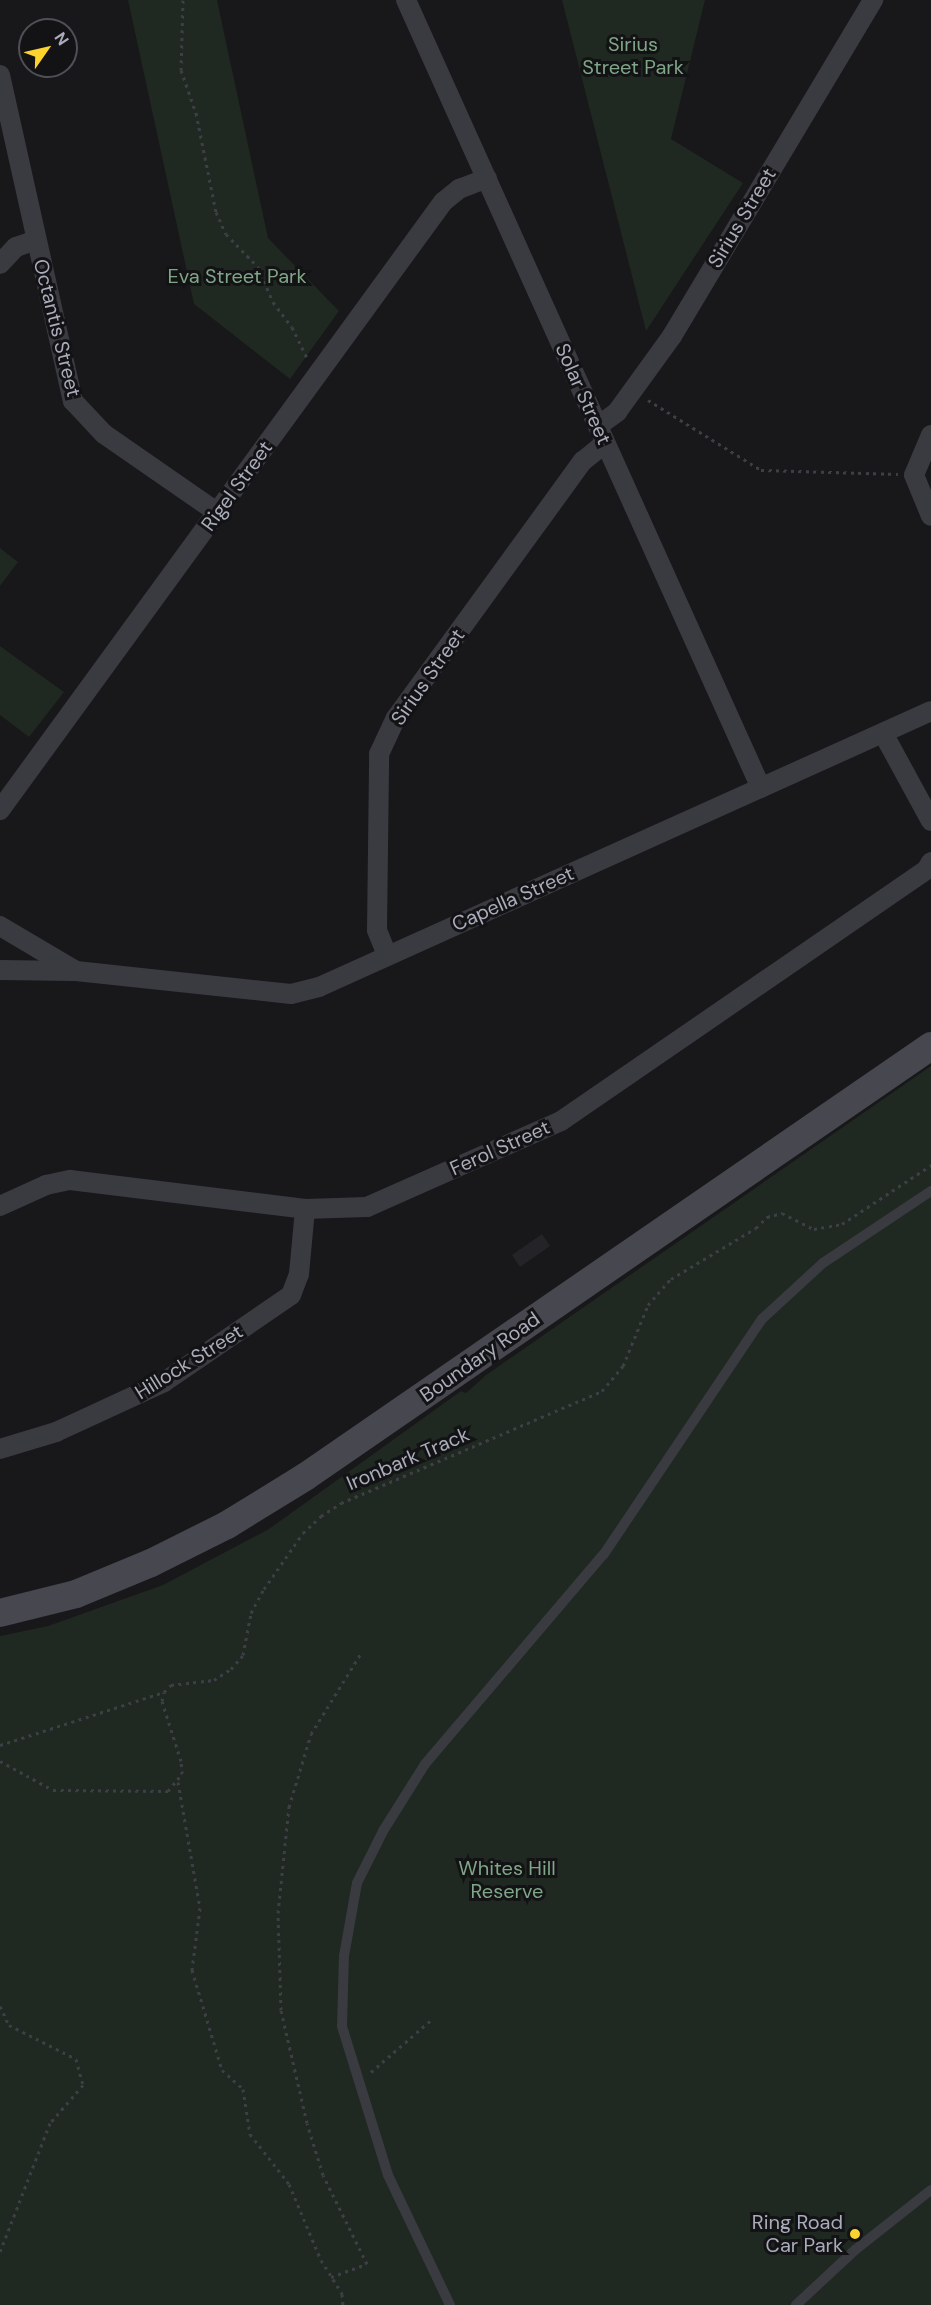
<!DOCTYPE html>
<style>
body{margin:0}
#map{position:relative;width:931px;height:2305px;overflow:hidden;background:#18171a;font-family:"DM Sans",sans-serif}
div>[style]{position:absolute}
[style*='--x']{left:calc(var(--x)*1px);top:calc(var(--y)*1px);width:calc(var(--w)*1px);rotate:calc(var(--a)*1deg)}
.built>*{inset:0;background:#242327}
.green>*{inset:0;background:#1f2821}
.path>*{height:3px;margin-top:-1.5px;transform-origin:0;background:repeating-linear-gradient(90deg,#3e3f46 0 3px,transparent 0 7.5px)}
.lane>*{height:10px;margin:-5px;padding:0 5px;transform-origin:5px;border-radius:5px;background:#3a3a41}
.street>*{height:20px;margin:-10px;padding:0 10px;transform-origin:10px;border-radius:10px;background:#3a3a41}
.secondary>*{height:28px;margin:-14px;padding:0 14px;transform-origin:14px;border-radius:14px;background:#46474f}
.dots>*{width:16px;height:16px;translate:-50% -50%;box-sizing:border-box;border:3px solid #131215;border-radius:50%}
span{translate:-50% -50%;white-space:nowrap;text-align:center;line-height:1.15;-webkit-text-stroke:6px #131215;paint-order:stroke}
.park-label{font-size:20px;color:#7fa687}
.street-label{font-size:20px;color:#a9acba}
.poi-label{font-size:20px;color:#a9acba}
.right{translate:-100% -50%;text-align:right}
.north{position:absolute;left:18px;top:18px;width:60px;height:60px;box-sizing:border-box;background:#131215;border:2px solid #4f5057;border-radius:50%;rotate:56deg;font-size:16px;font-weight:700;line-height:24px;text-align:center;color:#a9acba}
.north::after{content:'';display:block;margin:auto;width:21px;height:27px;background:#fbd22e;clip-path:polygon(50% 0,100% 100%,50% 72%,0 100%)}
</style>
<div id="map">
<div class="built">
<div style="clip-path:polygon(542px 1234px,550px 1246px,520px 1267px,512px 1255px)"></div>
</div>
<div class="green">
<div style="clip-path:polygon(128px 0,217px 0,268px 238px,339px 311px,290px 379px,194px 304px)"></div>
<div style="clip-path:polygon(562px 0,705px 0,671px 139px,743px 183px,646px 331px)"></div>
<div style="clip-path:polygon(0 548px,18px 562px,0 586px)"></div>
<div style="clip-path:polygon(0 646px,64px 692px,29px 737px,0 715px)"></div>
<div style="clip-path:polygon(931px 1066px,931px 2305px,0 2305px,0 1636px,48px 1626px,163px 1585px,269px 1529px,461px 1391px,466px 1393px,486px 1375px)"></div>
</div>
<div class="path">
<div style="--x:183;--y:0;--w:70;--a:91.6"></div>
<div style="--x:181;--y:70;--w:46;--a:70.8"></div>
<div style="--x:196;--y:113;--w:101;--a:78.6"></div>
<div style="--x:216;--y:212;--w:24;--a:66"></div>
<div style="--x:226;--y:234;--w:46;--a:45.9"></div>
<div style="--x:258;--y:267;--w:38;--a:67"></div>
<div style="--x:273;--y:302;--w:31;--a:53"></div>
<div style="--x:292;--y:327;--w:34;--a:64"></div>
<div style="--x:648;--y:400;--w:133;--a:31.8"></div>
<div style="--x:761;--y:470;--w:137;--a:1.7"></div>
<div style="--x:0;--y:1745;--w:172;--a:-17.9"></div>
<div style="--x:0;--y:1761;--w:60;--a:28.7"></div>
<div style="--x:53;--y:1790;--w:115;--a:0.5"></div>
<div style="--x:168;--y:1791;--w:22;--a:-51"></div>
<div style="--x:182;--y:1774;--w:13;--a:-94"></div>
<div style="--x:181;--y:1761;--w:63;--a:-107.6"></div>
<div style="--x:162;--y:1701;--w:9;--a:-77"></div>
<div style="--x:164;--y:1692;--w:10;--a:-45"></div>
<div style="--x:171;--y:1685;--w:43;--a:-6.6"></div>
<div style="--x:214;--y:1680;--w:20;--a:-33"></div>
<div style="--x:231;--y:1669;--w:18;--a:-49"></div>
<div style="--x:243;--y:1655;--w:43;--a:-79.2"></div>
<div style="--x:251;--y:1613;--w:27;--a:-62"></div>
<div style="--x:264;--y:1589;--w:68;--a:-55.1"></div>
<div style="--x:303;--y:1533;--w:25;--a:-43"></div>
<div style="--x:321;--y:1516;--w:24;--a:-33"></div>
<div style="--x:341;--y:1503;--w:284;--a:-23.2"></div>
<div style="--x:602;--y:1391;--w:33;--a:-50"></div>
<div style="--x:623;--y:1366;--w:66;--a:-67.7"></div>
<div style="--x:648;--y:1305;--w:35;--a:-49"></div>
<div style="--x:671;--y:1279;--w:99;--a:-31"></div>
<div style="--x:756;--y:1228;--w:16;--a:-45"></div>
<div style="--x:767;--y:1217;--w:16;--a:-15"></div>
<div style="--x:782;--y:1213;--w:36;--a:27"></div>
<div style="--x:814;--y:1229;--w:28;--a:-10"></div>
<div style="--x:842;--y:1224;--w:107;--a:-33.5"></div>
<div style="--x:178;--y:1782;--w:128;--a:80.1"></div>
<div style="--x:200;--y:1908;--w:63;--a:97.4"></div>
<div style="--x:192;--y:1970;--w:104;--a:73.3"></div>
<div style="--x:222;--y:2070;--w:28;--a:42"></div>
<div style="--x:243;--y:2089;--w:46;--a:81.2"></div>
<div style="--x:250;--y:2134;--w:63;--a:52"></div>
<div style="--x:289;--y:2184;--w:82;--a:67.2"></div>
<div style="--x:321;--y:2260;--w:40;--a:58"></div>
<div style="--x:342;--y:2294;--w:11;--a:85"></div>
<div style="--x:0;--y:2006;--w:21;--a:65"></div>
<div style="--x:9;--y:2025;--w:75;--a:26.9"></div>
<div style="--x:76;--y:2059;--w:27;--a:75"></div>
<div style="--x:83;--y:2085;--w:50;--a:131"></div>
<div style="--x:50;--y:2123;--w:138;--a:111.2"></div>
<div style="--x:371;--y:2072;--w:79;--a:-40.9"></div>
<div style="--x:331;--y:2277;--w:38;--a:-20"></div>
<div style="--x:367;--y:2264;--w:99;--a:-116.3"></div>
<div style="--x:323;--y:2175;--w:54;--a:-107.1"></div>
<div style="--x:307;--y:2123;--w:116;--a:-103"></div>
<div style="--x:281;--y:2010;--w:97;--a:-91.8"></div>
<div style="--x:278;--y:1913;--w:107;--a:-84.1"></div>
<div style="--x:289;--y:1807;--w:76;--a:-73.2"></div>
<div style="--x:311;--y:1734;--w:95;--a:-58.3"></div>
</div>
<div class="lane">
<div style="--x:450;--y:2305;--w:144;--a:-115.5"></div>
<div style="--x:388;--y:2175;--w:156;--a:-107.2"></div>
<div style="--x:342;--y:2026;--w:70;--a:-88.4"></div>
<div style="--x:344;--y:1956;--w:74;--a:-79.9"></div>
<div style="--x:357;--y:1883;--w:58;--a:-63.4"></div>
<div style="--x:383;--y:1831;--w:79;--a:-57.9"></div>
<div style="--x:425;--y:1764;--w:276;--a:-49.6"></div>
<div style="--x:604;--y:1554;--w:283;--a:-56.1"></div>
<div style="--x:762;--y:1319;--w:83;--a:-42.6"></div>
<div style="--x:823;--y:1263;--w:130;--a:-33.7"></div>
<div style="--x:796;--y:2305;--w:81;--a:-43"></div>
<div style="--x:855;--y:2250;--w:97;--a:-38.3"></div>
</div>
<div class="street">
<div style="--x:406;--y:0;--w:864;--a:65.75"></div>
<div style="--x:0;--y:75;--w:334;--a:77.4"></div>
<div style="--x:73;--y:401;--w:45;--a:46.8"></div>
<div style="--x:104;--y:434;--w:139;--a:34.7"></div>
<div style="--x:0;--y:264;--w:23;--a:-47"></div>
<div style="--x:16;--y:247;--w:21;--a:-19"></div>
<div style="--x:598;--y:426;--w:24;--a:-36"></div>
<div style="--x:617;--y:412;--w:94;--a:-54.1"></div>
<div style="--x:672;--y:336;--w:392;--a:-59.1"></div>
<div style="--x:931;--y:435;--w:43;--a:113"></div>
<div style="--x:914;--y:475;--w:44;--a:67.5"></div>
<div style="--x:883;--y:733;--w:100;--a:61.4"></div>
<div style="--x:0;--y:810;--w:752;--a:-53.92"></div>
<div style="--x:443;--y:202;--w:21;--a:-39"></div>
<div style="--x:459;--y:189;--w:30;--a:-21"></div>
<div style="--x:0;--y:926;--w:88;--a:30.6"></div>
<div style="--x:76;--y:971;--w:216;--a:6.1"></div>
<div style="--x:291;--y:994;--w:29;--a:-14"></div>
<div style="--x:319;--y:987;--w:671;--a:-24.27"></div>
<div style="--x:387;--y:955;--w:27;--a:-112"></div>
<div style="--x:377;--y:930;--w:176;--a:-89.3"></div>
<div style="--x:379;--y:754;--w:40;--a:-65"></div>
<div style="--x:396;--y:718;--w:318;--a:-54"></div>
<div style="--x:583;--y:461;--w:28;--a:-39"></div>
<div style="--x:0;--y:970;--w:73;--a:0.8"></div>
<div style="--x:0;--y:1206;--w:51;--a:-24.5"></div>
<div style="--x:46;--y:1185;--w:25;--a:-12"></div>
<div style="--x:70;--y:1180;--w:237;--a:7"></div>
<div style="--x:305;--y:1209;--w:62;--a:-1.8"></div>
<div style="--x:367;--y:1207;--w:212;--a:-23.9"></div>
<div style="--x:561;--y:1121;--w:444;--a:-34.5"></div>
<div style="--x:927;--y:869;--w:8;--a:-60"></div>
<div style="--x:0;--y:1449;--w:59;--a:-16.9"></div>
<div style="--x:56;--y:1432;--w:119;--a:-24.8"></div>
<div style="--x:164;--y:1382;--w:154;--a:-34.4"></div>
<div style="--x:291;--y:1295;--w:22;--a:-69"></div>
<div style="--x:299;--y:1274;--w:65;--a:-84.7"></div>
</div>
<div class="secondary">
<div style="--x:0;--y:1613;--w:78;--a:-14"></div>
<div style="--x:76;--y:1594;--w:81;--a:-22.5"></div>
<div style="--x:151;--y:1563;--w:85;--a:-26.6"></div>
<div style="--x:227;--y:1525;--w:92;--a:-31.6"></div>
<div style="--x:305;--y:1477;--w:760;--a:-34.55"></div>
</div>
<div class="dots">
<div style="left:855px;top:2234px;background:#fbd22e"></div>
</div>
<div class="park-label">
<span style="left:633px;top:56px">Sirius<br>Street Park</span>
<span style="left:237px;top:276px">Eva Street Park</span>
<span style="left:507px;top:1880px">Whites Hill<br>Reserve</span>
</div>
<div class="street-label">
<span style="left:742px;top:218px;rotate:-59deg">Sirius Street</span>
<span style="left:57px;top:328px;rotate:76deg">Octantis Street</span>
<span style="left:583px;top:394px;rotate:66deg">Solar Street</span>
<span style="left:237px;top:486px;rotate:-54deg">Rigel Street</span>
<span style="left:428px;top:677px;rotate:-55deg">Sirius Street</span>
<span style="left:513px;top:899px;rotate:-24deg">Capella Street</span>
<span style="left:500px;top:1148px;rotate:-24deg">Ferol Street</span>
<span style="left:480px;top:1357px;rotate:-35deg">Boundary Road</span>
<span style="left:189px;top:1362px;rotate:-32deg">Hillock Street</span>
<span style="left:408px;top:1459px;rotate:-23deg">Ironbark Track</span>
</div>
<div class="poi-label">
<span class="right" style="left:843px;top:2234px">Ring Road<br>Car Park</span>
</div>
<div class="north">N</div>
</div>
